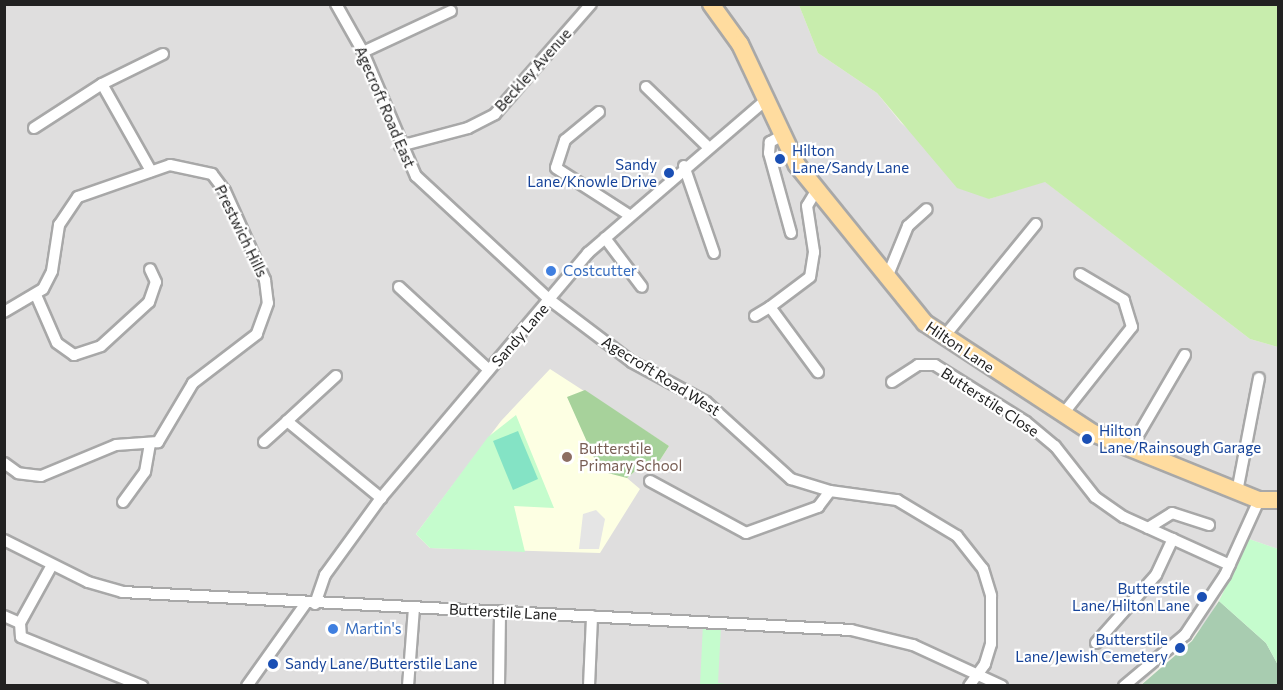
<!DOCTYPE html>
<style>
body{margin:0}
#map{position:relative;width:1283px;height:690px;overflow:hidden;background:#f2efe8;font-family:Commissioner,sans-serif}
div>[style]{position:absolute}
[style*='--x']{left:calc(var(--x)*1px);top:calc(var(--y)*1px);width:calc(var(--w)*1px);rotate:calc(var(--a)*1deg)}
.residential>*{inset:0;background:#dfdede}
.education>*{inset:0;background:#fdffe3}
.grass>*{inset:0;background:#c8edad}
.forest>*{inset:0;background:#a7d29b}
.cemetery>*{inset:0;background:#a8ccb0}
.park>*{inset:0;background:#c5fccd}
.pitch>*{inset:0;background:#84e3c5}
.parking>*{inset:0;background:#e5e5e5}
.roads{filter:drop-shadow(2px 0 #a8a8a8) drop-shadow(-2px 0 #a8a8a8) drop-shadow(0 2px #a8a8a8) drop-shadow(0 -2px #a8a8a8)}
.street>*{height:10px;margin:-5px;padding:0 5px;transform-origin:5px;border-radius:5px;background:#fff}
.primary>*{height:16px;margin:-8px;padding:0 8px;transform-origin:8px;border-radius:8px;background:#ffdc9f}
.dots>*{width:16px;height:16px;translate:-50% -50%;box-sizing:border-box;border:3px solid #fff;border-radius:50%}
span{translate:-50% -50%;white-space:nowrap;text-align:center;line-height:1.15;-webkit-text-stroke:4.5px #fff;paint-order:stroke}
.street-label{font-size:15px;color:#212121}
.transit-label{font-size:15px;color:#164399}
.left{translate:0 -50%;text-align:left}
.right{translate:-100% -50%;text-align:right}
.shop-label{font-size:15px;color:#366cbe}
.education-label{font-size:15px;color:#785e54}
.frame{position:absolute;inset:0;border:6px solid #212121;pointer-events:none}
</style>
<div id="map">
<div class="residential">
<div style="clip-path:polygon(4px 5px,799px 5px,818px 53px,877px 93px,901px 123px,989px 199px,1044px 181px,1250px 339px,1278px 347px,1278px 549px,1249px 539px,1207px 622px,1140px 685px,5px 685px)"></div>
</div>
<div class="education">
<div style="clip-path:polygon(550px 369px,669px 446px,653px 471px,640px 467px,627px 478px,640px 489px,600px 553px,430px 548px,416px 534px,501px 421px)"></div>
</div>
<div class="grass">
<div style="clip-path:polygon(799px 5px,1278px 5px,1278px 347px,1250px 339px,1045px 182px,989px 199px,957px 188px,877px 93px,818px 53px)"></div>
</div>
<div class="forest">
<div style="clip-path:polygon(585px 390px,669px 446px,653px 471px,640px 467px,627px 478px,600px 471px,567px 397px)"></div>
</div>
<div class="cemetery">
<div style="clip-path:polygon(1219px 601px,1266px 643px,1278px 665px,1278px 685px,1140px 686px,1192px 641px)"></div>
</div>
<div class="park">
<div style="clip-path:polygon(516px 415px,554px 508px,514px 506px,525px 552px,430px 548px,416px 534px,488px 437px)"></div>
<div style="clip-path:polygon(1249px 539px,1278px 549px,1278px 665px,1266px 643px,1219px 601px)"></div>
<div style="clip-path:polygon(703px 624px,721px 626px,718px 683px,734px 685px,700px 685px)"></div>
</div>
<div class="pitch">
<div style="clip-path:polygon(518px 431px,538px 479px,513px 490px,493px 441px)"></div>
</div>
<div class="parking">
<div style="clip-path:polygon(596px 510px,605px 519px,599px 549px,579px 549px,583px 514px)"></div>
</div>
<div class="roads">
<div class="street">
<div style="--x:336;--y:4;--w:55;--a:60.6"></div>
<div style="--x:363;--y:52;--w:135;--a:66.9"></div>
<div style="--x:416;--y:176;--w:183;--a:42.8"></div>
<div style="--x:550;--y:300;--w:103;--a:37.1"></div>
<div style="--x:632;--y:362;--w:84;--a:28.4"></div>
<div style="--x:706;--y:402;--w:115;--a:42.2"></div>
<div style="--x:791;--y:479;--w:41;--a:17.1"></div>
<div style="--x:830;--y:491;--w:68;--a:7.7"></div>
<div style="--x:897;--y:500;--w:70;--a:31"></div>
<div style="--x:957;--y:536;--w:42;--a:51.8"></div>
<div style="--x:983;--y:569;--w:28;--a:73"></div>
<div style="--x:991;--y:596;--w:48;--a:90"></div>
<div style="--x:991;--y:644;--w:21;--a:107"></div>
<div style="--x:985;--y:664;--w:27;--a:126"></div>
<div style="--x:363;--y:52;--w:97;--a:-25"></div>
<div style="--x:102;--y:84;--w:68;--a:-26.2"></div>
<div style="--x:646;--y:87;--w:85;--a:44"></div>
<div style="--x:599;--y:112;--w:44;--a:140.5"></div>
<div style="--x:565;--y:140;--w:29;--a:108"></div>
<div style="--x:556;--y:168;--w:87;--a:32.8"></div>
<div style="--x:34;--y:128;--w:81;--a:-32.9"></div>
<div style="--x:102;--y:84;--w:100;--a:60.6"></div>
<div style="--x:781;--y:136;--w:13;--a:151"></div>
<div style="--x:770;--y:142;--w:11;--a:95"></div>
<div style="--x:769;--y:153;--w:83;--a:74.6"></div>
<div style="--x:400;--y:146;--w:70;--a:-14.8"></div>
<div style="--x:468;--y:128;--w:30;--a:-27"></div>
<div style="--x:495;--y:114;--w:146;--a:-48.9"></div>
<div style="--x:684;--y:166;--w:92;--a:71"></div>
<div style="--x:816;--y:191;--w:17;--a:121"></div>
<div style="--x:807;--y:206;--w:47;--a:81.3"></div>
<div style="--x:814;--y:252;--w:25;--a:99"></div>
<div style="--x:810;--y:277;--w:50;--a:143.1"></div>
<div style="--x:770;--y:307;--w:81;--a:53.6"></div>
<div style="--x:605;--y:238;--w:61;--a:52.9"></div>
<div style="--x:888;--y:275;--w:53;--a:-67.8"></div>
<div style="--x:908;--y:226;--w:25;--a:-42"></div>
<div style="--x:399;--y:287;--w:122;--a:42.7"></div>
<div style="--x:36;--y:295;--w:52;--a:66.4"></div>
<div style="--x:57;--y:343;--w:21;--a:35"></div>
<div style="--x:74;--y:355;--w:28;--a:-18"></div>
<div style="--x:101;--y:346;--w:65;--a:-42.5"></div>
<div style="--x:149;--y:302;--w:21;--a:-71"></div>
<div style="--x:156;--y:282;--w:14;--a:-115"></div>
<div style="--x:4;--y:312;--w:45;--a:-30.5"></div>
<div style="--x:43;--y:289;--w:20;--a:-63"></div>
<div style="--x:52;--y:271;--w:47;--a:-81.3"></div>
<div style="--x:59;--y:225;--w:34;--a:-56"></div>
<div style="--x:78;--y:197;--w:97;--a:-19.2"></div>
<div style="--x:170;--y:165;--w:43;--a:12.1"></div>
<div style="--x:212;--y:174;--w:21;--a:53"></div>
<div style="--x:225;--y:191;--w:98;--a:65.8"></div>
<div style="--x:265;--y:280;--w:23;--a:83"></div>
<div style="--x:268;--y:303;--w:33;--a:110"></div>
<div style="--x:257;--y:334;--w:81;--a:142.6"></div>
<div style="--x:193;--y:383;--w:69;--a:120.7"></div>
<div style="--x:158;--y:442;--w:42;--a:175.9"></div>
<div style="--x:116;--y:445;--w:81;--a:157.5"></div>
<div style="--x:41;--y:476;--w:23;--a:-173"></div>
<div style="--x:18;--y:473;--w:17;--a:-144"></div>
<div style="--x:755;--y:316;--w:17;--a:-31"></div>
<div style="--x:943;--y:338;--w:147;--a:-50.8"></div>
<div style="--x:336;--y:376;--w:67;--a:137.4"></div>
<div style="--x:287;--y:421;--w:122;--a:39.3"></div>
<div style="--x:892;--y:382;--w:31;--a:-33"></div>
<div style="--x:918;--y:365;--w:17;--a:0"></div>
<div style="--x:935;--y:365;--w:107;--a:32.1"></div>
<div style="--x:1026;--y:422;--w:38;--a:40"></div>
<div style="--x:1055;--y:446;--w:65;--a:51.9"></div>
<div style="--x:1095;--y:497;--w:35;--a:35"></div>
<div style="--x:1124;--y:517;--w:116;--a:24.4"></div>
<div style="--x:1063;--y:414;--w:111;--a:-51.6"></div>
<div style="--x:1132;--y:327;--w:28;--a:-107"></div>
<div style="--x:1124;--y:300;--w:51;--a:-149.4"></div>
<div style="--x:264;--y:442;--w:31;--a:-42"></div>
<div style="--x:1130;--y:449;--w:109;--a:-59.7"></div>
<div style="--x:650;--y:481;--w:109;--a:28.4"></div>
<div style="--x:746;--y:533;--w:77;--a:-19.9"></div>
<div style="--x:818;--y:507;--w:20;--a:-53"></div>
<div style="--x:1237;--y:492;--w:116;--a:-79.1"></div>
<div style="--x:123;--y:502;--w:37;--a:-54"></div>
<div style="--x:145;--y:472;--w:27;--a:-80"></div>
<div style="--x:1148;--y:528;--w:28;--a:-32"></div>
<div style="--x:1172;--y:513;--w:39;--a:18"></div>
<div style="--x:4;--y:540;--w:94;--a:26.6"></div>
<div style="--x:88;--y:582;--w:35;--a:16"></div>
<div style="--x:122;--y:592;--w:730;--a:2.98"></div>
<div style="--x:851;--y:630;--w:64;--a:13.6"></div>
<div style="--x:913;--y:645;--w:98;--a:24.7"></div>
<div style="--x:52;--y:565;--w:66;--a:118.9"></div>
<div style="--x:20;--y:623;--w:14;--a:86"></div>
<div style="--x:21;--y:637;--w:131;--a:22"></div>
<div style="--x:315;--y:604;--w:31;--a:-71"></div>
<div style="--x:325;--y:575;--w:95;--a:-54"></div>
<div style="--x:381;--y:498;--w:321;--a:-49.8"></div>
<div style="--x:588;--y:253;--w:233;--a:-40.7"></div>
<div style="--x:4;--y:616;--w:17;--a:24"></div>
<div style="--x:1096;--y:643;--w:91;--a:-48.6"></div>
<div style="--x:1156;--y:575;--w:40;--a:-65"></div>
<div style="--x:247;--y:686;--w:102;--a:-54.6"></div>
<div style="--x:408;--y:686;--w:78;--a:-85.6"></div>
<div style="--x:499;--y:686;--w:75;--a:-89.2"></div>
<div style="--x:589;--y:686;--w:70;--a:-87.5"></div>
<div style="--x:1124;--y:686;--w:80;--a:-39.9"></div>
<div style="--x:1185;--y:635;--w:72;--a:-56.3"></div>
<div style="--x:1225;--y:575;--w:82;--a:-65.6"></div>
</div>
<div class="primary">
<div style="--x:711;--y:4;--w:49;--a:54.1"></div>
<div style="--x:740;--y:44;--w:134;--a:64.8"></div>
<div style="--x:797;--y:165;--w:203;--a:51"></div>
<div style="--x:925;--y:323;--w:201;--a:33.2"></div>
<div style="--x:1093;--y:433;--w:179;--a:22"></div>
<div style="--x:1259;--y:500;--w:19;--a:0"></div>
</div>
</div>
<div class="dots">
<div style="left:780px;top:159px;background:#1a4fb4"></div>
<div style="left:669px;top:173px;background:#1a4fb4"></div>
<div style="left:551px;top:271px;background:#3f7fe0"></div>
<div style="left:1087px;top:439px;background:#1a4fb4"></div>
<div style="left:567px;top:457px;background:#8d6e63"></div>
<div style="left:1202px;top:597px;background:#1a4fb4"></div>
<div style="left:333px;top:629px;background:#3f7fe0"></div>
<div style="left:1180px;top:648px;background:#1a4fb4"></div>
<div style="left:273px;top:664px;background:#1a4fb4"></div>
</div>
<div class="street-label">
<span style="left:533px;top:70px;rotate:-48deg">Beckley Avenue</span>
<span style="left:385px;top:107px;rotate:67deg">Agecroft Road East</span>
<span style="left:241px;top:231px;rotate:64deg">Prestwich Hills</span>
<span style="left:520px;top:335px;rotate:-49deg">Sandy Lane</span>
<span style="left:960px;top:347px;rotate:34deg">Hilton Lane</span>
<span style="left:661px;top:376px;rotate:32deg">Agecroft Road West</span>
<span style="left:990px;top:402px;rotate:33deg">Butterstile Close</span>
<span style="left:503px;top:612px;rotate:3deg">Butterstile Lane</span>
</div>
<div class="transit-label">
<span class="left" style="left:792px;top:159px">Hilton<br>Lane/Sandy Lane</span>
<span class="right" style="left:657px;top:173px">Sandy<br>Lane/Knowle Drive</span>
<span class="left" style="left:1099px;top:439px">Hilton<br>Lane/Rainsough Garage</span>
<span class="right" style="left:1190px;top:597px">Butterstile<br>Lane/Hilton Lane</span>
<span class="right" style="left:1168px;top:648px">Butterstile<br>Lane/Jewish Cemetery</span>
<span class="left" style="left:285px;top:664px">Sandy Lane/Butterstile Lane</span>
</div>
<div class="shop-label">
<span class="left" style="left:563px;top:271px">Costcutter</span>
<span class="left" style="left:345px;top:629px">Martin's</span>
</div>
<div class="education-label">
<span class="left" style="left:579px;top:457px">Butterstile<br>Primary School</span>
</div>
<div class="frame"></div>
</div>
